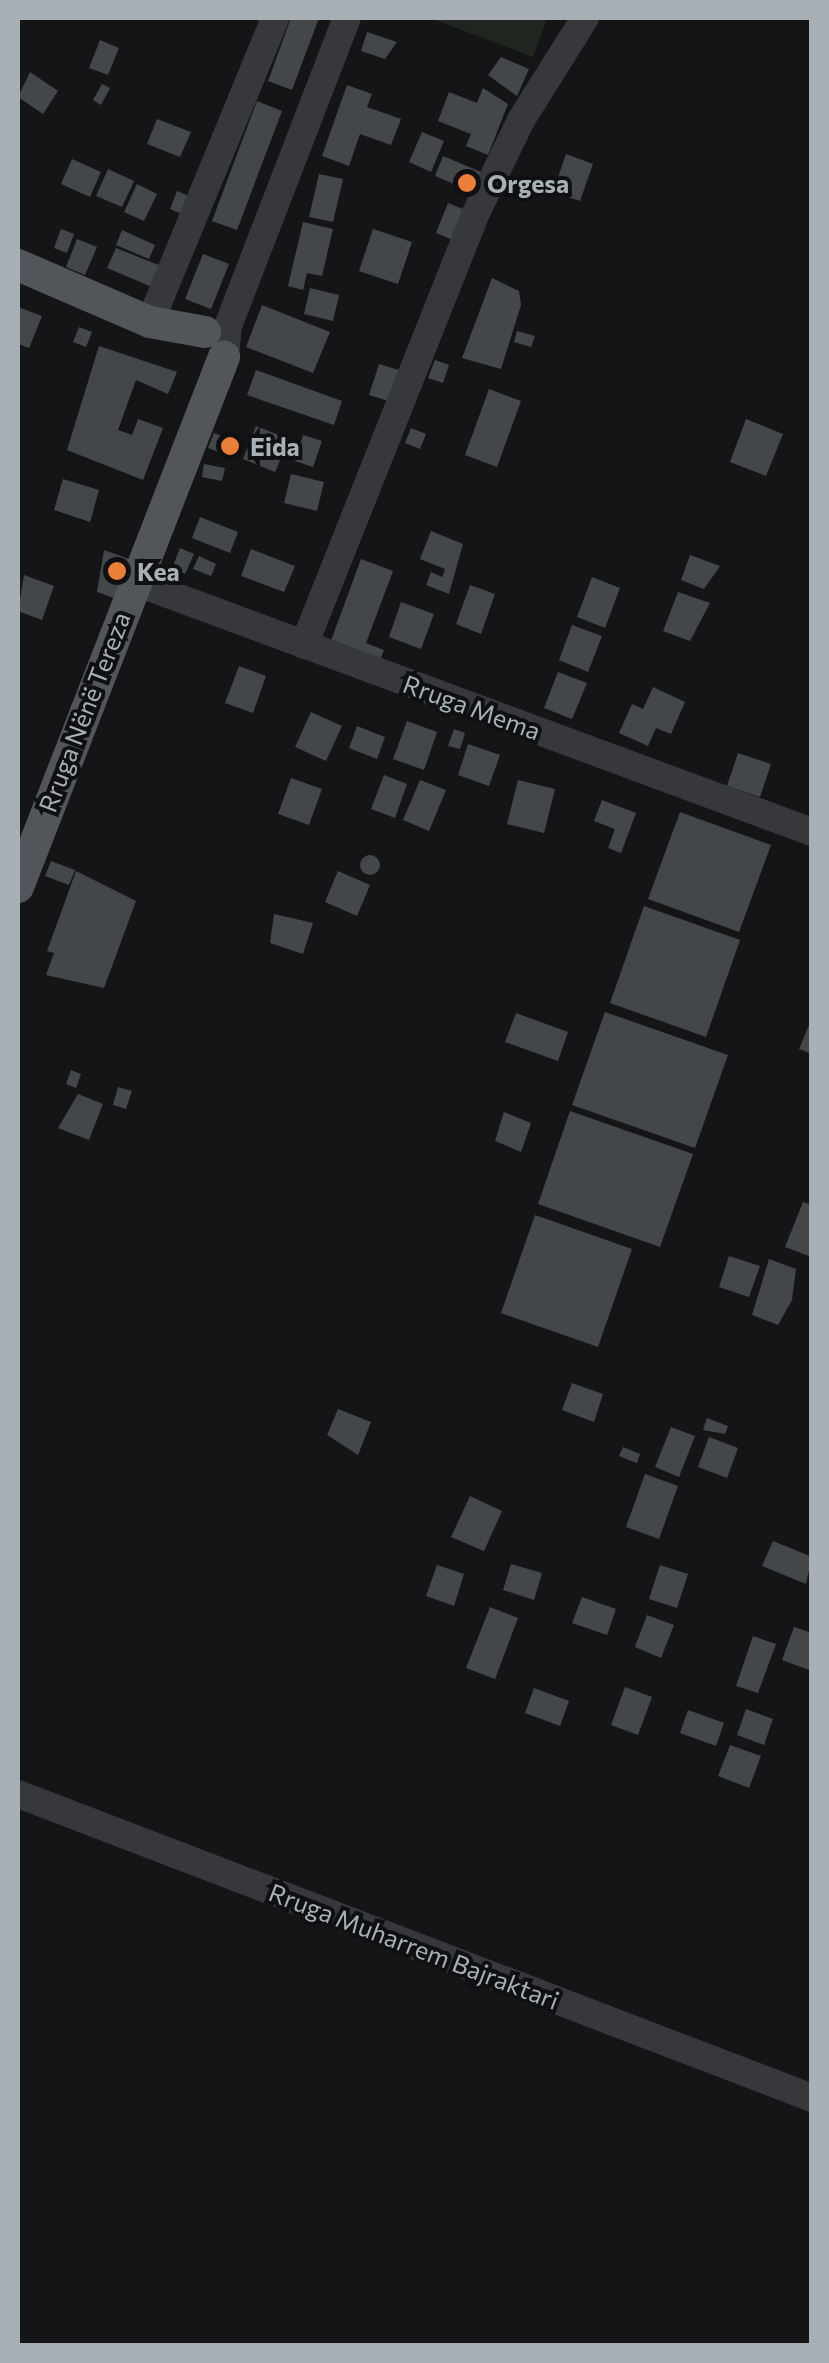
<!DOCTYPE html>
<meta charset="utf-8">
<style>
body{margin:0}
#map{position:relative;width:829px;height:2363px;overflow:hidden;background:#151517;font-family:Commissioner,sans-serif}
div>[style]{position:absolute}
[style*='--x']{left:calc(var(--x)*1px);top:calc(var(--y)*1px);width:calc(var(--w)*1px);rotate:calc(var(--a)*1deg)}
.green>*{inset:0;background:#20261f}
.building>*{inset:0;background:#44474a}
.round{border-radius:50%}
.minor>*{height:28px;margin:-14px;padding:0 14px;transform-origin:14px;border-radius:14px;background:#36383b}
.major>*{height:32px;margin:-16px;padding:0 16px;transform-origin:16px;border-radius:16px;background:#52565a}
.dots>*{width:28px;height:28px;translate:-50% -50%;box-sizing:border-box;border:5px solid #101012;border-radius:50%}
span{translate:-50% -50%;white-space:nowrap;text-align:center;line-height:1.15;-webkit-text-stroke:8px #101012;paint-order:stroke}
.poi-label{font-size:25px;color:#a7b0b6;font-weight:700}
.left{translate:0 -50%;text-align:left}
.street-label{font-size:25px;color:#a7b0b6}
.frame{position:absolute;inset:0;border:20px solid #a7b0b6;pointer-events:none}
</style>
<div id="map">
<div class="green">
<div style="clip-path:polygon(430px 18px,547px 18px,533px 57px)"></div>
</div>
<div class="building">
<div style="clip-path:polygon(291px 18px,319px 18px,292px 90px,268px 81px)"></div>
<div style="clip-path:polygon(367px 32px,397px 42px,385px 59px,361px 51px)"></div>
<div style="clip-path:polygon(100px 40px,119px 48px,108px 75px,89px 68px)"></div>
<div style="clip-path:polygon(501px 57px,529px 69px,517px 96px,488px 75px)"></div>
<div style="clip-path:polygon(30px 72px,58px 91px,43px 114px,18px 97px)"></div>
<div style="clip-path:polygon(102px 84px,110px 88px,101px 105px,93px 100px)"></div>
<div style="clip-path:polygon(347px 85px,372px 94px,367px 107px,401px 119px,391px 145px,360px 134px,349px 166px,322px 156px)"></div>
<div style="clip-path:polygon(483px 88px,508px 104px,488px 155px,466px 146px,471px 134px,438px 121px,449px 92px,477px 103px)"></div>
<div style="clip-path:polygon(257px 101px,282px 111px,237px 230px,212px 221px)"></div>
<div style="clip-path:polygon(157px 119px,191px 132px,180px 157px,147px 144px)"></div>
<div style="clip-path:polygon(422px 132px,444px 141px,431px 172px,409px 162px)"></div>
<div style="clip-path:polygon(566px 154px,593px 164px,580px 201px,553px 192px)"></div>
<div style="clip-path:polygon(443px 156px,481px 172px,473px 192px,435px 176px)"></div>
<div style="clip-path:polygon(72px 159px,101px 172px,90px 197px,61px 184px)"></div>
<div style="clip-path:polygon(108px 169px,134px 181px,122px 207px,96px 196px)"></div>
<div style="clip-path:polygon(319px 174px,343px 179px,333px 222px,309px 217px)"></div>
<div style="clip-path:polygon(137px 184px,157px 194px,144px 221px,124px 212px)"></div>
<div style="clip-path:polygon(177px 191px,196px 199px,189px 217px,170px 209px)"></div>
<div style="clip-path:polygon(448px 203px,465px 210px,453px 240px,436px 233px)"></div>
<div style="clip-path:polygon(303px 222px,333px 229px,322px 276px,307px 273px,303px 290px,288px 286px)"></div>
<div style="clip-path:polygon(61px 229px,74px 234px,67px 253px,54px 248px)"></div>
<div style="clip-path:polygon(373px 229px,412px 242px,398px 284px,359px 271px)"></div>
<div style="clip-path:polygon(122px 230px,155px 245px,149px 259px,116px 245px)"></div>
<div style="clip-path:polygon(77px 239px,97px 247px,85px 275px,66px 267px)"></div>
<div style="clip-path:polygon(116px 248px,161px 266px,152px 287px,107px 268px)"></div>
<div style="clip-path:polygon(203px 254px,229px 264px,211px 309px,185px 299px)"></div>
<div style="clip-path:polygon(492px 278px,519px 291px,521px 305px,501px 369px,462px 358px)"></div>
<div style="clip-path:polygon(310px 288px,339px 295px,333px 321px,304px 314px)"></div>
<div style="clip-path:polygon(262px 305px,330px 332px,313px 373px,246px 347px)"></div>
<div style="clip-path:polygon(18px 307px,42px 316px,29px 348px,18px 344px)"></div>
<div style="clip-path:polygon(79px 327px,92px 332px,86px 347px,73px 342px)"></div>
<div style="clip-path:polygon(517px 331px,535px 336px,531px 347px,514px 342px)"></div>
<div style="clip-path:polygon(99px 346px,177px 372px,168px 394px,136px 380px,118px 430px,132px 435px,138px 419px,163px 428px,143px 480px,67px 450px)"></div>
<div style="clip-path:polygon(435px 360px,449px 365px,443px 383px,428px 378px)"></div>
<div style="clip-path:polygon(379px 364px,405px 372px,395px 403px,369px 395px)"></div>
<div style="clip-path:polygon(256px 370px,342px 401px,334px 425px,247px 395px)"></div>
<div style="clip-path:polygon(489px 389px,521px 401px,497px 467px,465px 455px)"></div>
<div style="clip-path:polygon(746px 419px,783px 434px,766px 476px,730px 462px)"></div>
<div style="clip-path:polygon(256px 426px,289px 439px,275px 472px,243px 459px)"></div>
<div style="clip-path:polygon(411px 428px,426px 434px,420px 449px,405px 443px)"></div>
<div style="clip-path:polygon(214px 433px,243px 444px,237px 459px,208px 448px)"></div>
<div style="clip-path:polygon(303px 435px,322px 441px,313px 467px,295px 461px)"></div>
<div style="clip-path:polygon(204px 464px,225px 468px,222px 481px,202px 477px)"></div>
<div style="clip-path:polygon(291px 474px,324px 482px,317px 511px,284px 503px)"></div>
<div style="clip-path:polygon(63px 479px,99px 490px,90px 522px,54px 510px)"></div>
<div style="clip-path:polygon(200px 517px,238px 532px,230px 553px,192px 538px)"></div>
<div style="clip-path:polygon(431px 531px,463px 544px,449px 594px,426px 585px,431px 572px,442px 577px,445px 569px,420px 559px)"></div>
<div style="clip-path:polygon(180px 548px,194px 554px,185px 574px,172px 569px)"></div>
<div style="clip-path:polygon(251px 549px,295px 566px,284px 592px,241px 576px)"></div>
<div style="clip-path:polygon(104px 550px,129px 559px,114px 598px,97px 592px)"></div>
<div style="clip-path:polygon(690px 555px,720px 566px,704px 589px,681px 580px)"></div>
<div style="clip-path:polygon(199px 556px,216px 564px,211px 576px,193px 569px)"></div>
<div style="clip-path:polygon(361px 559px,393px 571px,366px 643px,384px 650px,378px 665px,329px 646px)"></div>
<div style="clip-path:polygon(24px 575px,54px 586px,42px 620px,18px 611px)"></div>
<div style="clip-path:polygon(592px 577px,620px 588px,605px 628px,577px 617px)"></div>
<div style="clip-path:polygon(470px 585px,495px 594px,481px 634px,456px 624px)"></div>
<div style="clip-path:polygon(678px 592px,710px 603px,690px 641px,663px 631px)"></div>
<div style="clip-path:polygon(401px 602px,434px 614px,421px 649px,389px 637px)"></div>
<div style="clip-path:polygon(572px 625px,602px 636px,588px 672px,559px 660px)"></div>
<div style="clip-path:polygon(239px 666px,266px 676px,253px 713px,225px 703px)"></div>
<div style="clip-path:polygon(558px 672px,587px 683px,572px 719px,544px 708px)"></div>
<div style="clip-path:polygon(653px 687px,685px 702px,671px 734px,656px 728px,648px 746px,619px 733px,632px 704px,643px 709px)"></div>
<div style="clip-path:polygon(311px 712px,342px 726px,326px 761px,295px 747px)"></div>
<div style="clip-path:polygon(407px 721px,437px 732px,424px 770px,393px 759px)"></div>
<div style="clip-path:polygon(357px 726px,385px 737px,377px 759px,349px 748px)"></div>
<div style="clip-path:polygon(454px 729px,465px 733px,460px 749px,448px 746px)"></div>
<div style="clip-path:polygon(468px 744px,500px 755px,489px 786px,458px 775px)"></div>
<div style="clip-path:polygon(738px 753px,771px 764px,760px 797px,727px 786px)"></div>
<div style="clip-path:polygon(384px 775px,407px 784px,395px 818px,371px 809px)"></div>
<div style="clip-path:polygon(291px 778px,322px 789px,309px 825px,278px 814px)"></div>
<div style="clip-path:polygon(420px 780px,446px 790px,429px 831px,403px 820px)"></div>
<div style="clip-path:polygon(518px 780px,555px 789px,544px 833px,507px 824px)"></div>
<div style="clip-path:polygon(602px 800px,636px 813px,621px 853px,608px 848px,615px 829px,594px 821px)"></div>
<div style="clip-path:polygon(680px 812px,771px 845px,739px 932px,648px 899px)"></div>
<div class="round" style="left:360px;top:855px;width:20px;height:20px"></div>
<div style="clip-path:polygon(51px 861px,75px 870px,69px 885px,45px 876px)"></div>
<div style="clip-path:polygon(76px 871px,136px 901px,104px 988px,46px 975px,54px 953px,47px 951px)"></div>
<div style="clip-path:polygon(338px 871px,370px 885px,357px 916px,325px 902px)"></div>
<div style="clip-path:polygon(644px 906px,740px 940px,706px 1037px,610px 1003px)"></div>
<div style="clip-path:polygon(274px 914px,313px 923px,303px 954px,270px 943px)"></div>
<div style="clip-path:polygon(605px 1012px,728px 1055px,695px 1148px,572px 1105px)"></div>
<div style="clip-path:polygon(516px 1013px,568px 1032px,558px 1061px,505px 1042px)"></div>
<div style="clip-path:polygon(812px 1018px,812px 1054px,799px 1049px)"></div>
<div style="clip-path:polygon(71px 1070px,81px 1074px,76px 1088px,66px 1084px)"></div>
<div style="clip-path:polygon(118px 1087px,132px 1091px,126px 1109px,113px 1105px)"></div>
<div style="clip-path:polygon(78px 1094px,103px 1104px,89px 1140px,58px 1128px)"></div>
<div style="clip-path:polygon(570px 1111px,693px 1154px,660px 1247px,538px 1204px)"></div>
<div style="clip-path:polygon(504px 1112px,531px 1123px,521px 1152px,495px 1141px)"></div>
<div style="clip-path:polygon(803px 1202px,812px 1205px,809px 1256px,785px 1247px)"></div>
<div style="clip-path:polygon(535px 1215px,632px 1249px,598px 1347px,501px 1313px)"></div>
<div style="clip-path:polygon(729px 1256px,760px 1266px,749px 1297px,719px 1287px)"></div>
<div style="clip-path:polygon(769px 1259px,796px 1269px,792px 1300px,778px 1325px,752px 1315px)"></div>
<div style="clip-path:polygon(572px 1383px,603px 1394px,594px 1422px,562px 1410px)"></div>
<div style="clip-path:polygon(338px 1409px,371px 1422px,358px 1455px,327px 1435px)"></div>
<div style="clip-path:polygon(707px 1418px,728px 1426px,725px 1434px,703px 1430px)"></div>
<div style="clip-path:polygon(671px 1427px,695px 1436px,679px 1477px,655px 1467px)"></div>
<div style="clip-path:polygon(709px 1437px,738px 1448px,727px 1478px,698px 1467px)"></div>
<div style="clip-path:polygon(623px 1447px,640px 1454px,637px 1463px,619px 1456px)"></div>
<div style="clip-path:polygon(645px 1474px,678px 1486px,659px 1539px,626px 1527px)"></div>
<div style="clip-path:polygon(470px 1496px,502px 1511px,484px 1551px,451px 1537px)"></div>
<div style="clip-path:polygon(773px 1541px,812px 1557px,806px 1584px,762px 1566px)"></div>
<div style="clip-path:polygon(511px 1564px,542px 1573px,534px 1600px,503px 1590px)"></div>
<div style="clip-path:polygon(437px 1565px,464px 1574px,454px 1606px,426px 1596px)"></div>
<div style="clip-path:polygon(660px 1565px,688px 1574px,677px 1608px,649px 1599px)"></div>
<div style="clip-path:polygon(582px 1597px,616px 1609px,607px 1635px,572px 1623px)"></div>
<div style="clip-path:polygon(490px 1607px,518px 1618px,495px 1679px,466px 1668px)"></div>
<div style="clip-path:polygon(647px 1615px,674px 1625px,661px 1658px,635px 1647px)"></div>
<div style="clip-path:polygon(794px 1627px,812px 1633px,809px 1670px,782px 1660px)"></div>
<div style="clip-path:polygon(753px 1636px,776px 1644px,758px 1693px,736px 1686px)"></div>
<div style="clip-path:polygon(625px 1687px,652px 1697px,638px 1735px,611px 1725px)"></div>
<div style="clip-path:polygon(534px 1688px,569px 1701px,560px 1726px,525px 1713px)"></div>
<div style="clip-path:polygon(746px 1709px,773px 1719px,764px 1745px,737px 1735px)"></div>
<div style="clip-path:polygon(688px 1710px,724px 1723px,716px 1746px,680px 1733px)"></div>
<div style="clip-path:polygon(730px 1745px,761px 1756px,749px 1788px,718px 1776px)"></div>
</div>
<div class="minor">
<div style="--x:150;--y:322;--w:329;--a:-67.6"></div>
<div style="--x:226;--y:347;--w:21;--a:-85"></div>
<div style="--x:228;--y:326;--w:330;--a:-68.9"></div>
<div style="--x:133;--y:581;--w:724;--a:20.29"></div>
<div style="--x:304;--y:645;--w:461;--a:-68.3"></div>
<div style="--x:474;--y:217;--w:108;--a:-64.1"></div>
<div style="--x:521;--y:120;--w:120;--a:-57.9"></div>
<div style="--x:18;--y:1794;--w:850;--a:20.95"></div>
</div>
<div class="major">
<div style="--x:18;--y:265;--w:144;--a:23.4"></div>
<div style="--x:150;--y:322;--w:56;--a:10.3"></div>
<div style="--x:18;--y:887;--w:569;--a:-68.76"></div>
</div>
<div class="dots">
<div style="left:467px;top:183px;background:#ea7f3a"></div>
<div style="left:230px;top:446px;background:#ea7f3a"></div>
<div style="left:117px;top:571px;background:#ea7f3a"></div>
</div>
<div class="poi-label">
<span class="left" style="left:487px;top:183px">Orgesa</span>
<span class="left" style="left:250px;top:446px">Eida</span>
<span class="left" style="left:137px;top:571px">Kea</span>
</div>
<div class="street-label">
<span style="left:472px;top:707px;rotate:20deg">Rruga Mema</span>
<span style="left:84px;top:712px;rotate:-69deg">Rruga Nënë Tereza</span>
<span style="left:414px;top:1946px;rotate:21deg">Rruga Muharrem Bajraktari</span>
</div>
<div class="frame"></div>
</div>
